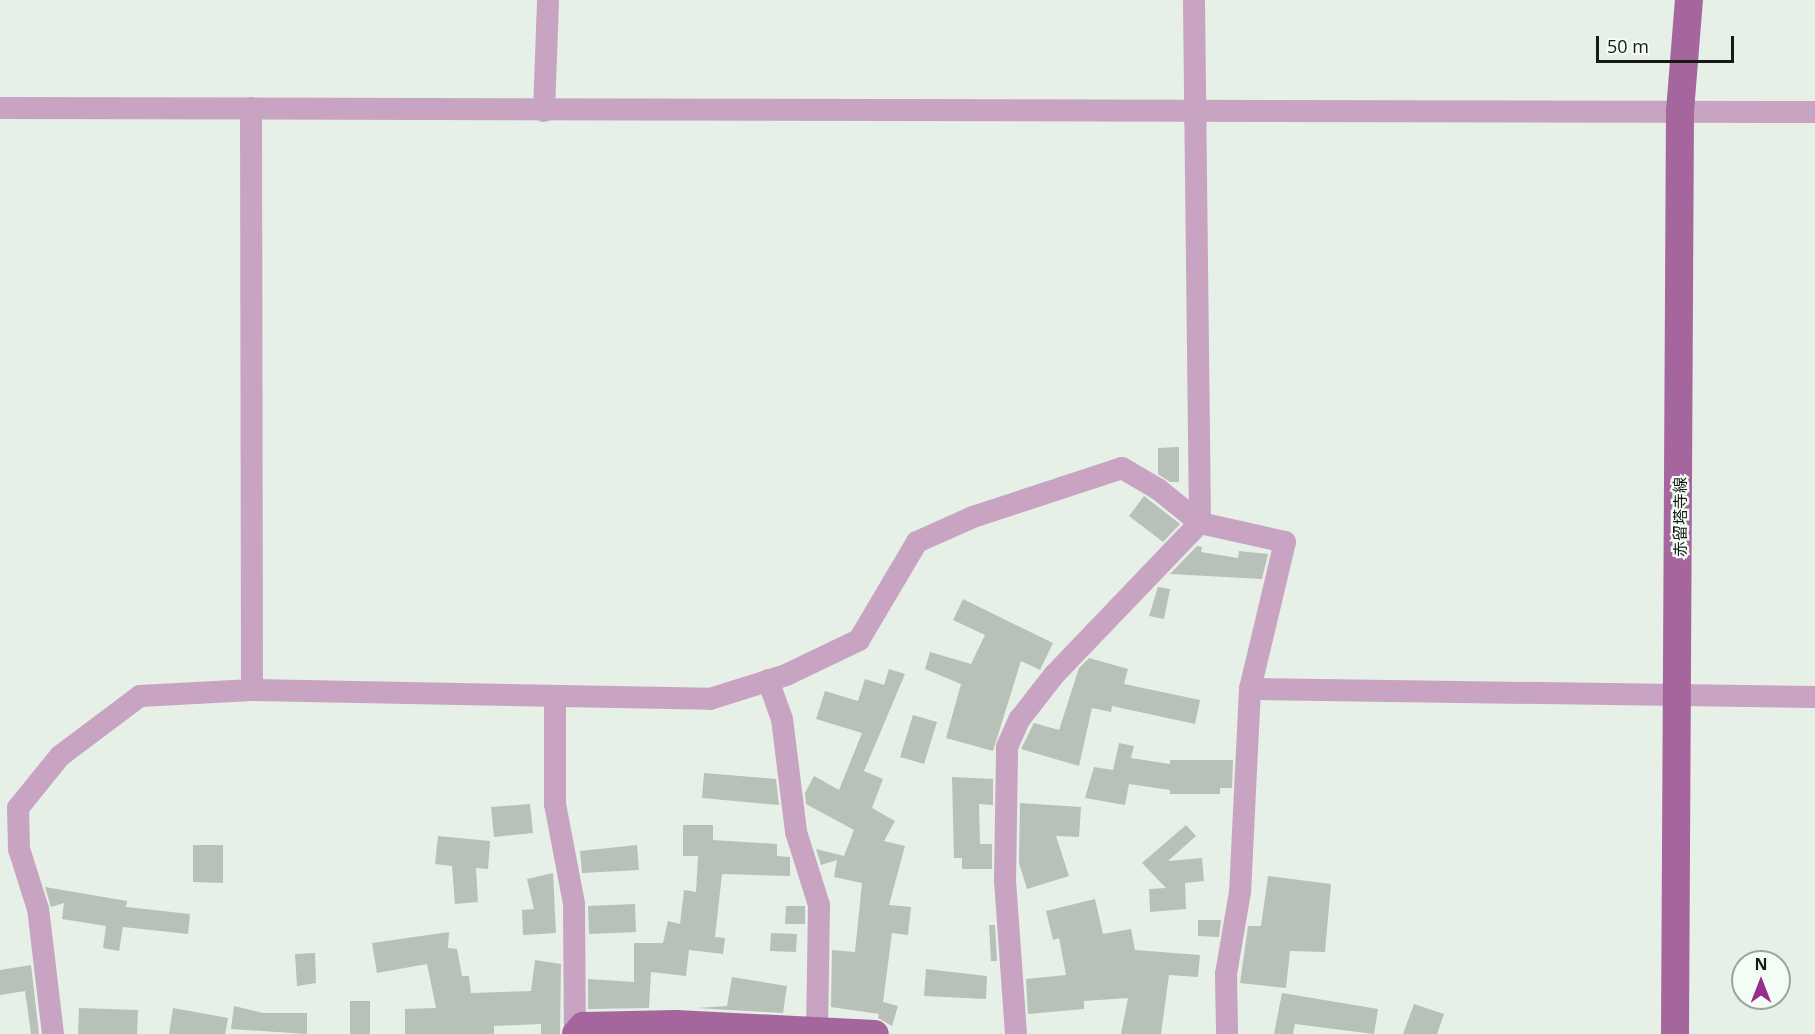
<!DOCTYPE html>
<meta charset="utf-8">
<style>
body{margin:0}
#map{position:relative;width:1815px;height:1034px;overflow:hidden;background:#e6f0e7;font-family:"Open Sans","Noto Sans JP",sans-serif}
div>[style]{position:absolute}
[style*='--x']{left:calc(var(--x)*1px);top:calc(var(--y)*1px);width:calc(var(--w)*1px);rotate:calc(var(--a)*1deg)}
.building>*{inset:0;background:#b8c1b8}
.minor>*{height:22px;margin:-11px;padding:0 11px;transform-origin:11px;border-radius:11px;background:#c8a4c2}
.major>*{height:28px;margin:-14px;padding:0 14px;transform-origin:14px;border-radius:14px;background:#a5659d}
span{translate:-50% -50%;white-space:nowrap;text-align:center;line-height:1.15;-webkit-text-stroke:4.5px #f4fdf4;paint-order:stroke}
.street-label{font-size:16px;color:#171a17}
.north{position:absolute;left:1731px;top:950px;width:60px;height:60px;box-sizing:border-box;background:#f4fdf4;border:2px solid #9ca29c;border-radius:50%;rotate:0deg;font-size:16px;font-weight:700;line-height:24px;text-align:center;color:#171a17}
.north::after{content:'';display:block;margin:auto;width:21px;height:27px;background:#982d90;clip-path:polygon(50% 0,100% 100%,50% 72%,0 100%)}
.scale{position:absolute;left:1596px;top:36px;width:138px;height:27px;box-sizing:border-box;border:3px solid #171a17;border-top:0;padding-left:8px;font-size:18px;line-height:21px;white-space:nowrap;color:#171a17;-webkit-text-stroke:4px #f4fdf4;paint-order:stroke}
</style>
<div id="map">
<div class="building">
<div style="clip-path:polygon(1179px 447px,1179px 482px,1170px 482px,1158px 474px,1158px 448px)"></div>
<div style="clip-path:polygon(1144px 496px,1180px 524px,1163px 542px,1129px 516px)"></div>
<div style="clip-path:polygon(1197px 546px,1202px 547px,1201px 552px,1238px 558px,1239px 551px,1268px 554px,1262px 579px,1170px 574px)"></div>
<div style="clip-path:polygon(1158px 587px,1170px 589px,1164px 619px,1149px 616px)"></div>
<div style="clip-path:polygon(963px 599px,1053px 643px,1040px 670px,1021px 661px,993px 751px,946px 738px,961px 684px,925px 669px,930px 652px,971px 664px,985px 635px,953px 620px)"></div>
<div style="clip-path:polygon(1089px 658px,1128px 669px,1124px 684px,1200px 700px,1195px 724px,1112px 706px,1111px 712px,1092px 708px,1079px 766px,1021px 749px,1034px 723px,1059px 730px,1079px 668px)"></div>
<div style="clip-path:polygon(889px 669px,905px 674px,864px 771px,883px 779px,872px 808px,895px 821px,884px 841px,905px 846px,889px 905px,911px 907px,908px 935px,892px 933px,883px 1002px,898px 1006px,892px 1026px,878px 1018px,879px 1014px,831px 1007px,832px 950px,855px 952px,862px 883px,834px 877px,837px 860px,821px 865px,816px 849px,844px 856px,854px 830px,806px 804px,805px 793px,814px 776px,839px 790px,862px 733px,816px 719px,825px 691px,858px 701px,865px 679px,884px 685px)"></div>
<div style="clip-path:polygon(913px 715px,937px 722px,924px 764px,900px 757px)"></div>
<div style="clip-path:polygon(1119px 743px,1134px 746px,1131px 758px,1170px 764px,1170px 760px,1233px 760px,1232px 788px,1220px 788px,1220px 794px,1170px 794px,1170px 790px,1129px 784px,1125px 805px,1085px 798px,1094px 767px,1113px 770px)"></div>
<div style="clip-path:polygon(704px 773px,776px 779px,779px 805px,702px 798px)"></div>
<div style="clip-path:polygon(952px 777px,993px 779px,993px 805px,979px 804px,980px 844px,992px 844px,992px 869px,962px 869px,962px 858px,954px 858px)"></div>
<div style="clip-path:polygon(1020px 803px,1081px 807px,1079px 837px,1056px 836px,1069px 876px,1027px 889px,1019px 863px)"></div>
<div style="clip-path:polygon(530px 804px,533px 833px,494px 837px,491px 807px)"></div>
<div style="clip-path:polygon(683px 825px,713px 825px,713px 840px,777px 844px,777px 856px,790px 857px,790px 876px,722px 874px,715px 937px,725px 938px,723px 954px,689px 950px,686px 976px,651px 972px,649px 1008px,588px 1009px,588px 979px,634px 982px,634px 943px,663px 943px,668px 921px,680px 924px,684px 890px,696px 892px,698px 856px,683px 856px)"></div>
<div style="clip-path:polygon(1186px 825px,1196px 836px,1168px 861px,1202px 858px,1204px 881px,1185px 883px,1186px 909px,1150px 912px,1149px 889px,1166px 888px,1142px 863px)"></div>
<div style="clip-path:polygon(438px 836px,490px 841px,488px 869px,476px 868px,478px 902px,455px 904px,452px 866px,435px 864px)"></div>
<div style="clip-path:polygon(193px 845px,223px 845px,223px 883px,193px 882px)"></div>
<div style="clip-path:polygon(637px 845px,639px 870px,582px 873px,580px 851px)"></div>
<div style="clip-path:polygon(553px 873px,556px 933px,523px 935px,522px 910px,534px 909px,527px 879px)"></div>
<div style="clip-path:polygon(1268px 876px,1331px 884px,1325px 952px,1290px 951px,1286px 988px,1240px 983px,1248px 926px,1261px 926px)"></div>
<div style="clip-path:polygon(45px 887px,127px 901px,126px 907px,190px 914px,188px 934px,123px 927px,119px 951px,103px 948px,106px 926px,62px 919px,64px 903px,51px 907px)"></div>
<div style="clip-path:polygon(1095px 899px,1103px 934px,1131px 929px,1135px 950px,1200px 955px,1198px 977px,1169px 975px,1161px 1034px,1121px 1034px,1128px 998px,1084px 1001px,1084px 1009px,1028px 1014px,1026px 979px,1066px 975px,1059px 938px,1053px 940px,1046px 911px)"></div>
<div style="clip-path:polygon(635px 904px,636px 932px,589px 934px,588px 906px)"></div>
<div style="clip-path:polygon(786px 906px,805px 906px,805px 924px,785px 924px)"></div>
<div style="clip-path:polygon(1198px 920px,1221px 920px,1219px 937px,1198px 936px)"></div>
<div style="clip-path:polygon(989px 925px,995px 925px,997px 961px,991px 961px)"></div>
<div style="clip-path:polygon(449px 932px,448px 948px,457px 949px,462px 976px,469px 976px,471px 993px,531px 991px,535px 960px,561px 964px,560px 1034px,541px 1034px,541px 1024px,494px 1026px,494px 1034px,405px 1034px,405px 1009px,436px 1008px,427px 964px,377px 973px,372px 943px)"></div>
<div style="clip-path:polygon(771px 933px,797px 934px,796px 952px,770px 951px)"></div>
<div style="clip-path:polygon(315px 953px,316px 983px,297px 986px,295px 954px)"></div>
<div style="clip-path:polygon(31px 965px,39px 1034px,31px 1034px,25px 991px,0 995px,0 970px)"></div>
<div style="clip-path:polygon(926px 969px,987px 976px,986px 999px,924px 996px)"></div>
<div style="clip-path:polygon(732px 977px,787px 986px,783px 1013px,696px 1008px,727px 1006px)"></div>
<div style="clip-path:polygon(1282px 993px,1378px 1009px,1374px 1034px,1295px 1024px,1293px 1034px,1274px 1034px)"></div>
<div style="clip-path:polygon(350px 1001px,370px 1001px,370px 1034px,350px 1034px)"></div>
<div style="clip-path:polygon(1414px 1004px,1444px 1014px,1437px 1034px,1403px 1034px)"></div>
<div style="clip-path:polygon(234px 1006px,263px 1013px,307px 1013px,307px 1034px,231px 1029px)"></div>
<div style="clip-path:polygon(79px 1008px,138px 1010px,137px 1034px,78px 1034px)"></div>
<div style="clip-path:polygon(173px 1008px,228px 1018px,225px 1034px,169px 1034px)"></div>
</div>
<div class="minor">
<div style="--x:0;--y:108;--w:1815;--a:0.13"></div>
<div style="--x:251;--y:108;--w:582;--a:89.9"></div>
<div style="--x:544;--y:111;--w:111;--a:-87.9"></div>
<div style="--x:768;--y:680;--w:41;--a:70.3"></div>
<div style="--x:782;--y:719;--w:114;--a:82.9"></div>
<div style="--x:796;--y:832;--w:77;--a:72.5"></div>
<div style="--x:819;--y:905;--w:129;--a:90.9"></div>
<div style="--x:1250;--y:689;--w:565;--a:0.81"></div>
<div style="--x:555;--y:696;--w:108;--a:90"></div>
<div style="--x:555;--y:804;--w:102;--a:79.2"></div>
<div style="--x:574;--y:904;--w:130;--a:89.6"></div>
<div style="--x:53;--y:1034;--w:126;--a:-96.8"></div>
<div style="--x:38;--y:909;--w:63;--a:-107.6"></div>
<div style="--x:19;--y:849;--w:41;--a:-91.4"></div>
<div style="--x:18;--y:808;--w:67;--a:-51.1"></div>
<div style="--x:60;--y:756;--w:100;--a:-36.9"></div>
<div style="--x:140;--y:696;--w:112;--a:-3.1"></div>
<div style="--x:252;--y:690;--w:458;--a:1.1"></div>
<div style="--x:710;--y:699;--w:80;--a:-17.5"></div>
<div style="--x:786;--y:675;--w:81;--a:-25.6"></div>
<div style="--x:859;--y:640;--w:114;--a:-59.4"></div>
<div style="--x:917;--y:542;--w:61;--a:-24.1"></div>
<div style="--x:973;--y:517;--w:157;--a:-18.2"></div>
<div style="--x:1122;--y:468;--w:42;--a:30.3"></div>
<div style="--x:1158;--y:489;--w:54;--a:39"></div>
<div style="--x:1200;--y:523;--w:87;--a:12.6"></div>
<div style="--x:1285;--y:542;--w:151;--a:103.4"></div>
<div style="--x:1250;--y:689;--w:203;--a:92.8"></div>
<div style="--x:1240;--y:892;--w:83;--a:99.7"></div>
<div style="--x:1226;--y:974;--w:60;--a:89"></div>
<div style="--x:1016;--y:1034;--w:154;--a:-94.1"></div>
<div style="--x:1005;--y:880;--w:133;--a:-89.1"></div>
<div style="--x:1007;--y:747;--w:30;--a:-66"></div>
<div style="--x:1019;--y:720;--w:57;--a:-52.1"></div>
<div style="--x:1054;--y:675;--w:211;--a:-46.2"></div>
<div style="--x:1200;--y:523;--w:523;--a:-90.66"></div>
</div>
<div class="major">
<div style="--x:576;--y:1034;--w:11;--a:-49"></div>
<div style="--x:583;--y:1026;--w:93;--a:-1.2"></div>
<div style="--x:676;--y:1024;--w:199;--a:2.9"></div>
<div style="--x:1675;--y:1034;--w:923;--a:-89.69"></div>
<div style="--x:1680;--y:111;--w:111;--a:-85.4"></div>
</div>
<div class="street-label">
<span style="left:1680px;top:517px;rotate:-90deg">赤留塔寺線</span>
</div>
<div class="north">N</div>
<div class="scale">50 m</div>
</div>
